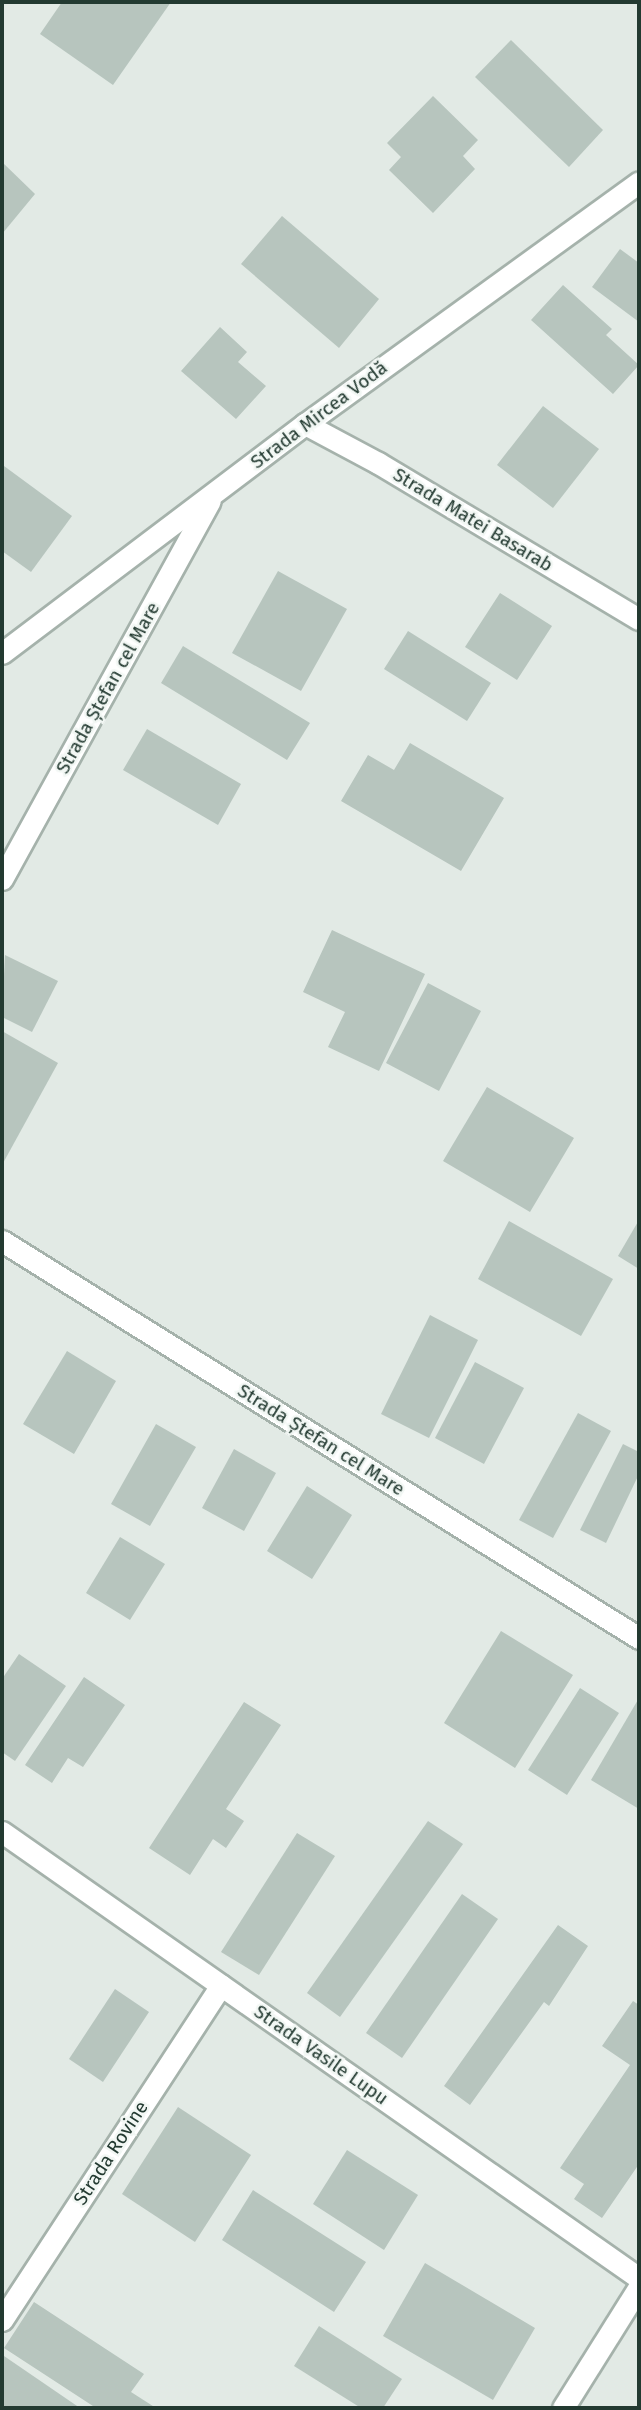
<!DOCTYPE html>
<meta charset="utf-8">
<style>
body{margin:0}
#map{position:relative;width:641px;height:2410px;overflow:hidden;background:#e2eae5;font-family:"Fira Sans",sans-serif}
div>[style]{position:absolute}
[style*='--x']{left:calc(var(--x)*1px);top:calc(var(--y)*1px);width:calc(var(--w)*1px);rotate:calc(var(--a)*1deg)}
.building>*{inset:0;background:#b7c5be}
.roads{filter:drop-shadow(2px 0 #a5b2ab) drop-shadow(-2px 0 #a5b2ab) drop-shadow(0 2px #a5b2ab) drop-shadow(0 -2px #a5b2ab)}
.minor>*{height:21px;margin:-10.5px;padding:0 10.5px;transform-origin:10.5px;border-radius:10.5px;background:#fff}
span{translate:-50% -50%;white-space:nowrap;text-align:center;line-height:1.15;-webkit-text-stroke:5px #f2f7f4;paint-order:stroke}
.street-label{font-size:19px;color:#233a31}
.frame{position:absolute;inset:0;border:4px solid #233a31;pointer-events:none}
</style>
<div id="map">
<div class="building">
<div style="clip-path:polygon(62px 2px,171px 2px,113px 85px,40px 34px)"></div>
<div style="clip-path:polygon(511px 40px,603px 130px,569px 167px,475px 77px)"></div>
<div style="clip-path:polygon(433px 96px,478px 140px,463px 156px,475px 169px,433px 213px,389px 170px,401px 157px,387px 143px)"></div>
<div style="clip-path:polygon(2px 162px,35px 194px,2px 234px)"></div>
<div style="clip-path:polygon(282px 216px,379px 299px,339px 348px,241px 264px)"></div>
<div style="clip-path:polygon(620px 249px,639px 263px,639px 322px,592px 287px)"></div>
<div style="clip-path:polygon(563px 285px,612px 329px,606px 335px,639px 365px,613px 394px,531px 320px)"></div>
<div style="clip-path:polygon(220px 327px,247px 352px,238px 362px,266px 386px,236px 419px,181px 371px)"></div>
<div style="clip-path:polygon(543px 406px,599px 449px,553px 508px,497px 465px)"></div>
<div style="clip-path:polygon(4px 466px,72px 516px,31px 572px,2px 551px)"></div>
<div style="clip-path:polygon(278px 571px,347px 609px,301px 691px,232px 653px)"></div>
<div style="clip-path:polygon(500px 593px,552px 626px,517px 680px,465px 647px)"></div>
<div style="clip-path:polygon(408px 631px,491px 683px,467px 721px,384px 669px)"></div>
<div style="clip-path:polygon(183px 646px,310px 723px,287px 760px,161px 683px)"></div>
<div style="clip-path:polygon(147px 729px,241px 784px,218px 825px,123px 770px)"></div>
<div style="clip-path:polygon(410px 743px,504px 798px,461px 871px,341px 801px,368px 755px,394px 770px)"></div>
<div style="clip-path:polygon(332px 930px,425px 974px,379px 1071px,328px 1047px,345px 1012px,303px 992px)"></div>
<div style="clip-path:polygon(5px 955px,58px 981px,32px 1032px,2px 1017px)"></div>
<div style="clip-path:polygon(428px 983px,481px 1011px,439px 1091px,386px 1063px)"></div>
<div style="clip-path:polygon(2px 1031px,58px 1063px,2px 1165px)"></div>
<div style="clip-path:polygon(487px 1087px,574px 1138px,530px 1212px,443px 1161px)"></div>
<div style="clip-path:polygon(639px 1220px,639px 1269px,618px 1256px)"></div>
<div style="clip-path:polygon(509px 1221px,613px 1279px,581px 1336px,478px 1279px)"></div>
<div style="clip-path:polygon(430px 1315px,478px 1340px,429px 1438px,381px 1414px)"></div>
<div style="clip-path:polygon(67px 1351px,116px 1381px,74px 1454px,23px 1424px)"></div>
<div style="clip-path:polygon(475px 1362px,524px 1388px,484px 1464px,435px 1438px)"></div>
<div style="clip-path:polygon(578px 1413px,611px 1431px,553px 1538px,519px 1520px)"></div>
<div style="clip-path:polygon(156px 1424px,196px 1447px,150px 1526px,111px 1504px)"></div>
<div style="clip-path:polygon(623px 1444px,639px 1452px,639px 1474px,606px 1543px,580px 1530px)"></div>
<div style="clip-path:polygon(234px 1449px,276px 1473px,244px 1531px,202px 1508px)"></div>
<div style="clip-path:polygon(307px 1486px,352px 1515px,312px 1579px,267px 1551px)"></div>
<div style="clip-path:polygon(120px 1537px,165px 1564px,130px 1620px,86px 1593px)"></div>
<div style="clip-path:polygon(501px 1631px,573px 1675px,515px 1768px,444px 1723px)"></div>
<div style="clip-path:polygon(19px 1654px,66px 1686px,15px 1761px,2px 1752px,2px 1679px)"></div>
<div style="clip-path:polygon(84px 1677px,125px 1705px,83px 1767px,68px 1758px,52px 1783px,25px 1765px)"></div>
<div style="clip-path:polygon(580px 1688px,619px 1713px,567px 1795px,528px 1770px)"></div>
<div style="clip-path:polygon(639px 1698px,639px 1809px,591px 1780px)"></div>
<div style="clip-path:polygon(244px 1702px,281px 1725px,226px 1809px,244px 1821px,226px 1848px,213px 1839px,190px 1875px,149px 1848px)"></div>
<div style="clip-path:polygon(428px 1821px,463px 1844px,340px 2017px,307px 1993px)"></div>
<div style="clip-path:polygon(297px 1833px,335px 1856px,259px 1975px,221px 1952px)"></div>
<div style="clip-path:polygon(462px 1894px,498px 1919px,402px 2058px,366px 2033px)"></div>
<div style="clip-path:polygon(558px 1925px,588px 1946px,549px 2006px,544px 2002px,470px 2105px,444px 2086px)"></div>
<div style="clip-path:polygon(115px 1989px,149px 2012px,103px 2082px,69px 2059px)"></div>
<div style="clip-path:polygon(633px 2001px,639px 2005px,639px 2164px,602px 2218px,574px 2199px,584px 2184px,560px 2168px,630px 2065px,602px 2046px)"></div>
<div style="clip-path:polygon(178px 2107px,251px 2155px,195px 2242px,122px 2194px)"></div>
<div style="clip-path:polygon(347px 2150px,418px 2195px,384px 2250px,313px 2204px)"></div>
<div style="clip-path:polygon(253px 2190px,366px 2262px,334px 2312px,222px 2240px)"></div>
<div style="clip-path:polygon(425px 2263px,535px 2328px,493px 2400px,383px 2336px)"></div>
<div style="clip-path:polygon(34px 2302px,144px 2374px,131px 2392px,156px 2408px,96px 2408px,4px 2348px)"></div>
<div style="clip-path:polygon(319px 2326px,402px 2379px,383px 2408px,361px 2408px,294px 2366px)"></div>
<div style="clip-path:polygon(4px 2356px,80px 2408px,2px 2408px)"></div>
</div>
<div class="roads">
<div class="minor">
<div style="--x:305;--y:424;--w:83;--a:28.1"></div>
<div style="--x:378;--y:463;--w:304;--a:30.9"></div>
<div style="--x:2;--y:653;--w:380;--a:-37.1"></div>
<div style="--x:305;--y:424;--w:412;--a:-35.9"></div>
<div style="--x:2;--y:879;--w:431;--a:-61.2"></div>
<div style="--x:2;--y:1241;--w:751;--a:31.93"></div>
<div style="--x:2;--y:1832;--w:778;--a:35"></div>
<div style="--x:2;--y:2320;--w:400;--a:-56.8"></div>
<div style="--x:563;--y:2408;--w:143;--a:-57.9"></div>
</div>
</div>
<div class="street-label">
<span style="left:319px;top:415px;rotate:-37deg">Strada Mircea Vodă</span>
<span style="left:473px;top:520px;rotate:31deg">Strada Matei Basarab</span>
<span style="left:108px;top:688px;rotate:-61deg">Strada Ștefan cel Mare</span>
<span style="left:321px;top:1440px;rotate:32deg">Strada Ștefan cel Mare</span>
<span style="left:321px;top:2055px;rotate:35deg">Strada Vasile Lupu</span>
<span style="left:111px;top:2153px;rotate:-57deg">Strada Rovine</span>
</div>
<div class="frame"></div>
</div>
